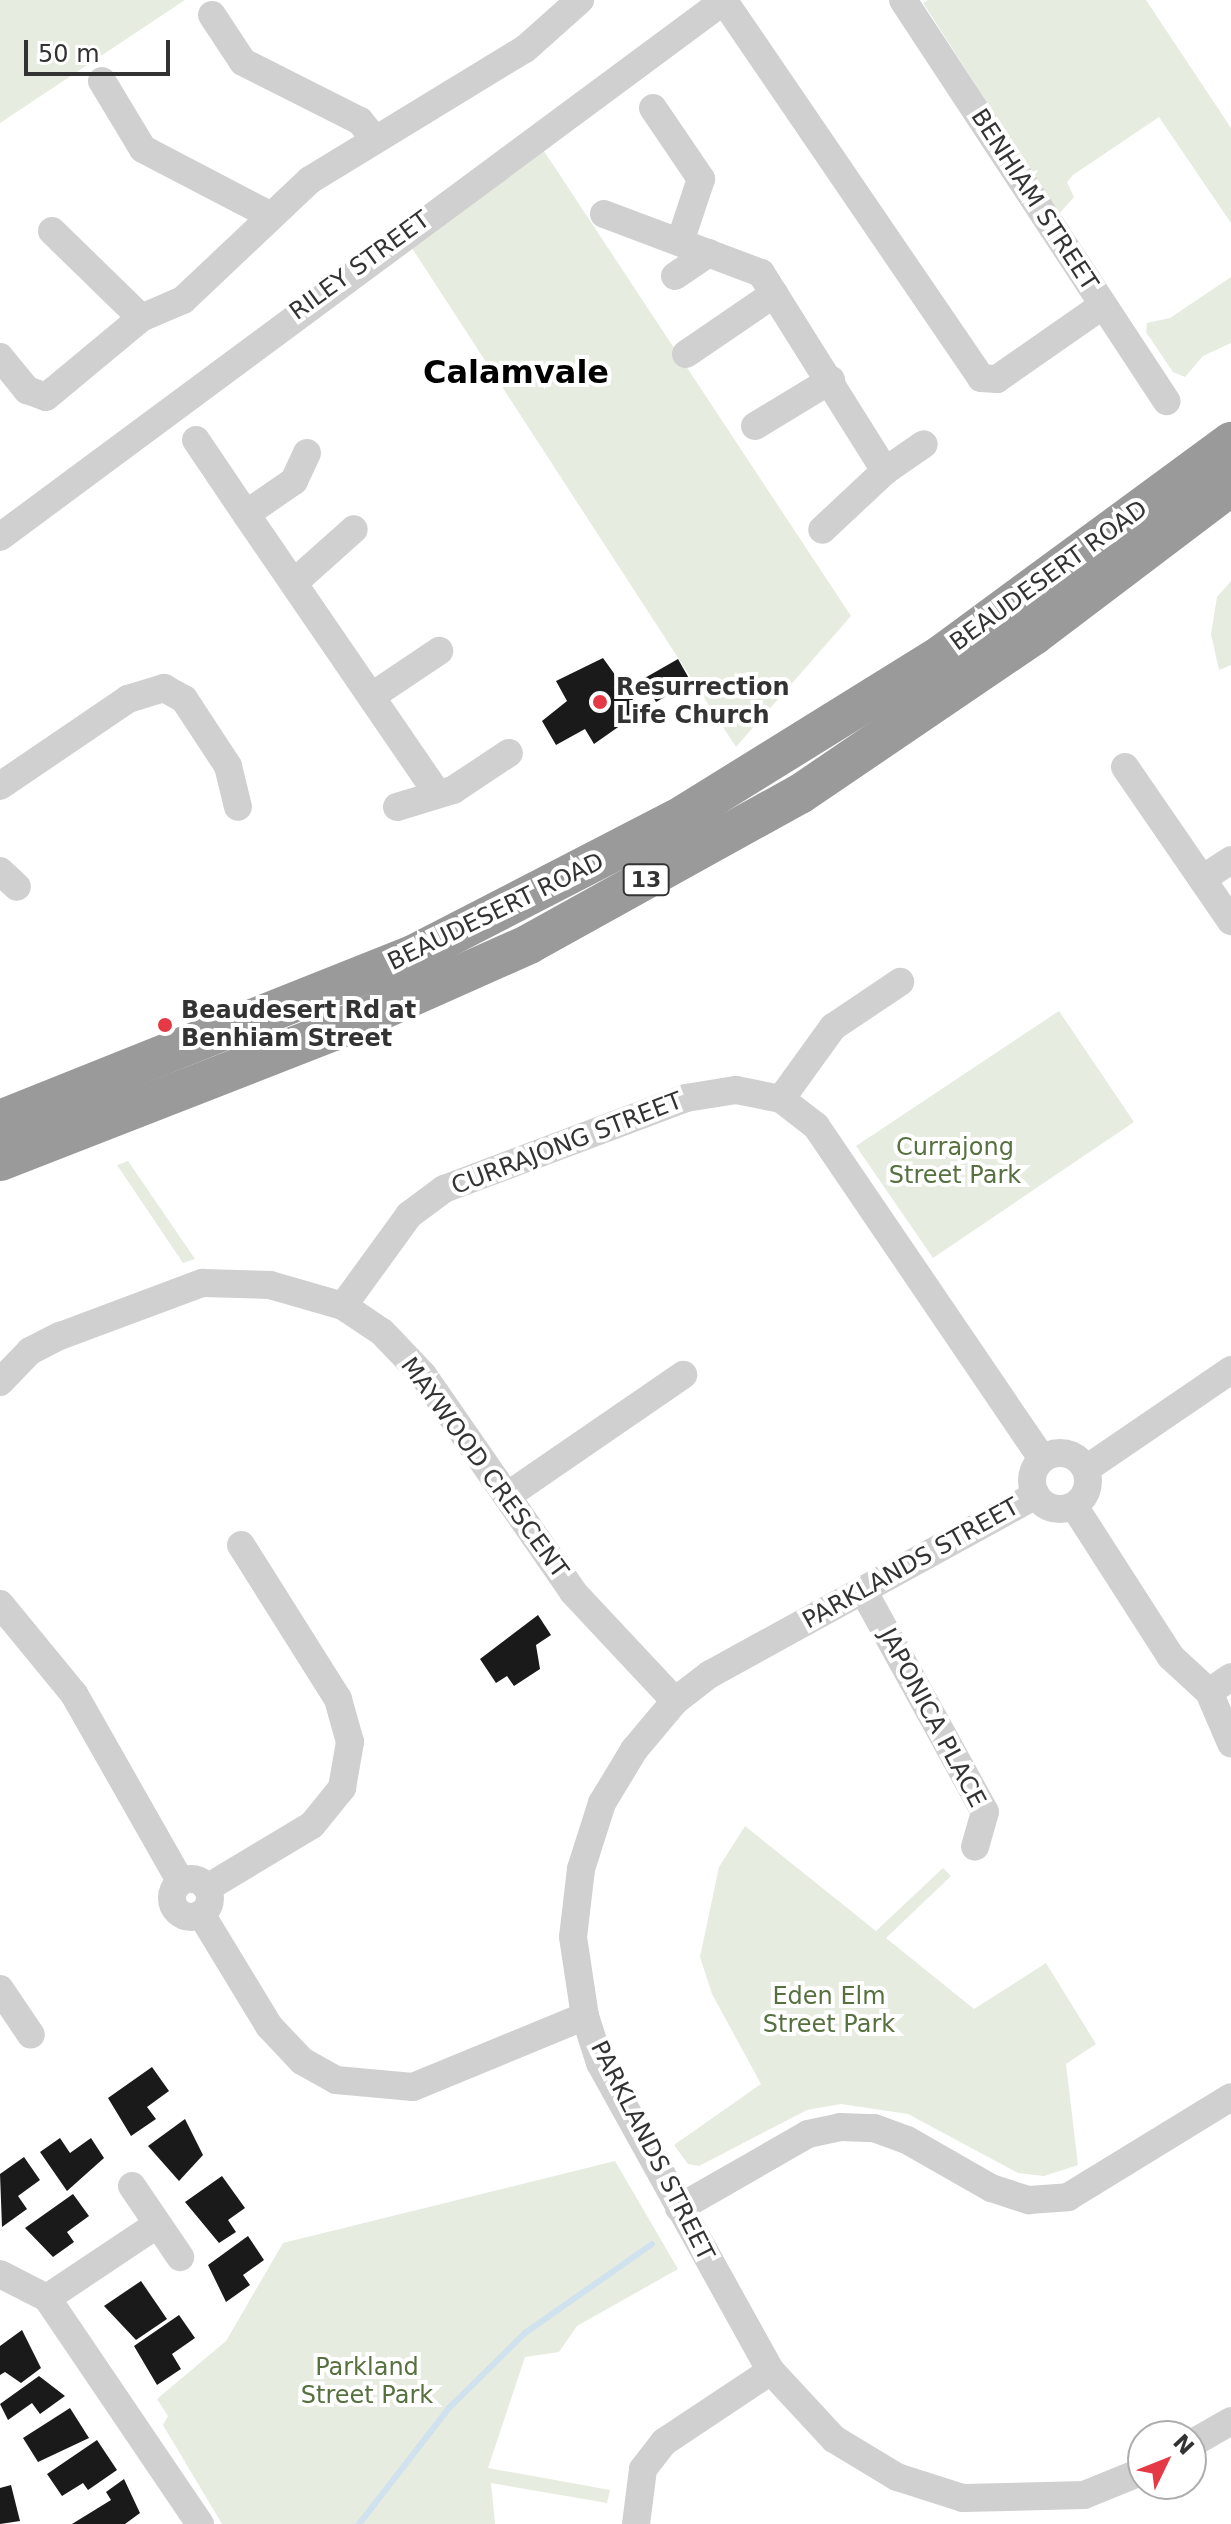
<!DOCTYPE html>
<style>
body{margin:0}
#map{position:relative;width:1231px;height:2524px;overflow:hidden;background:#fff;font-family:"DejaVu Sans",sans-serif}
div>[style]{position:absolute}
[style*='--x']{left:calc(var(--x)*1px);top:calc(var(--y)*1px);width:calc(var(--w)*1px);rotate:calc(var(--a)*1deg)}
.green>*{inset:0;background:#e6ecdf}
.stream>*{height:6px;margin:-3px;padding:0 3px;transform-origin:3px;border-radius:3px;background:#cfe2ee}
.building>*{inset:0;background:#1a1a1a}
.minor>*{height:28px;margin:-14px;padding:0 14px;transform-origin:14px;border-radius:14px;background:#d0d0d0}
.minor>.ring{margin:-14px;padding:0;box-sizing:content-box;background:none;border:28px solid #d0d0d0;border-radius:50%}
.highway>*{height:40px;margin:-20px;padding:0 20px;transform-origin:20px;border-radius:20px;background:#9a9a9a}
.dots>*{width:22px;height:22px;translate:-50% -50%;box-sizing:border-box;border:4px solid #fff;border-radius:50%}
span{translate:-50% -50%;white-space:nowrap;text-align:center;line-height:1.15;-webkit-text-stroke:8px #fff;paint-order:stroke}
.shield-label span{padding:2px 6px;background:#fff;border:2px solid;border-radius:6px;-webkit-text-stroke-width:0}
.shield-label{font-size:22px;color:#333;font-weight:700}
.street-label{font-size:24px;color:#333}
.poi-label{font-size:24px;color:#333;font-weight:700}
.left{translate:0 -50%;text-align:left}
.park-label{font-size:24px;color:#56703f}
.district-label{font-size:32px;color:#000;font-weight:700}
.north{position:absolute;left:1127px;top:2420px;width:80px;height:80px;box-sizing:border-box;background:#fff;border:2px solid #adadad;border-radius:50%;rotate:47deg;font-size:22px;font-weight:700;line-height:32px;text-align:center;color:#333}
.north::after{content:'';display:block;margin:auto;width:28px;height:36px;background:#e63946;clip-path:polygon(50% 0,100% 100%,50% 72%,0 100%)}
.scale{position:absolute;left:24px;top:40px;width:146px;height:36px;box-sizing:border-box;border:4px solid #333;border-top:0;padding-left:10px;font-size:24px;line-height:28px;white-space:nowrap;color:#333;-webkit-text-stroke:6px #fff;paint-order:stroke}
</style>
<div id="map">
<div class="green">
<div style="clip-path:polygon(0 0,185px 0,0 123px)"></div>
<div style="clip-path:polygon(928px 0,1146px 0,1231px 128px,1231px 223px,1159px 117px,1073px 175px,1067px 182px,1074px 197px,1059px 214px,923px 3px)"></div>
<div style="clip-path:polygon(542px 148px,851px 616px,736px 747px,410px 245px)"></div>
<div style="clip-path:polygon(1231px 277px,1231px 343px,1203px 356px,1185px 377px,1173px 372px,1146px 332px,1147px 323px,1170px 318px)"></div>
<div style="clip-path:polygon(1231px 581px,1231px 665px,1219px 670px,1211px 634px,1217px 597px)"></div>
<div style="clip-path:polygon(1059px 1011px,1134px 1122px,933px 1258px,856px 1146px)"></div>
<div style="clip-path:polygon(128px 1161px,195px 1259px,183px 1263px,117px 1165px)"></div>
<div style="clip-path:polygon(745px 1826px,876px 1931px,943px 1868px,951px 1876px,886px 1938px,974px 2009px,1046px 1963px,1096px 2044px,1066px 2064px,1078px 2165px,1044px 2176px,1018px 2173px,908px 2114px,841px 2104px,807px 2110px,699px 2166px,688px 2164px,674px 2145px,761px 2084px,712px 1994px,700px 1957px,719px 1867px)"></div>
<div style="clip-path:polygon(615px 2161px,678px 2269px,577px 2326px,559px 2352px,525px 2357px,488px 2468px,610px 2490px,607px 2503px,491px 2483px,495px 2524px,222px 2524px,163px 2425px,168px 2416px,157px 2399px,226px 2341px,283px 2243px)"></div>
</div>
<div class="stream">
<div style="--x:359;--y:2524;--w:147;--a:-52.2"></div>
<div style="--x:449;--y:2408;--w:107;--a:-44.6"></div>
<div style="--x:525;--y:2333;--w:155;--a:-35"></div>
</div>
<div class="building">
<div style="clip-path:polygon(603px 658px,641px 711px,594px 744px,585px 729px,556px 745px,542px 721px,567px 701px,556px 681px)"></div>
<div style="clip-path:polygon(678px 659px,691px 682px,656px 702px,643px 679px)"></div>
<div style="clip-path:polygon(538px 1615px,551px 1635px,536px 1645px,540px 1669px,514px 1686px,507px 1676px,496px 1683px,480px 1659px)"></div>
<div style="clip-path:polygon(152px 2067px,169px 2091px,147px 2107px,156px 2119px,131px 2136px,108px 2098px)"></div>
<div style="clip-path:polygon(185px 2119px,203px 2155px,179px 2181px,148px 2146px)"></div>
<div style="clip-path:polygon(60px 2138px,70px 2153px,91px 2138px,104px 2158px,67px 2191px,40px 2152px)"></div>
<div style="clip-path:polygon(24px 2157px,40px 2180px,18px 2196px,27px 2209px,2px 2227px,0 2174px)"></div>
<div style="clip-path:polygon(222px 2176px,245px 2208px,228px 2220px,236px 2232px,219px 2243px,185px 2202px)"></div>
<div style="clip-path:polygon(73px 2194px,89px 2216px,67px 2232px,74px 2242px,53px 2257px,25px 2228px)"></div>
<div style="clip-path:polygon(248px 2236px,264px 2260px,243px 2275px,250px 2285px,226px 2302px,208px 2265px)"></div>
<div style="clip-path:polygon(141px 2281px,167px 2319px,136px 2340px,104px 2306px)"></div>
<div style="clip-path:polygon(179px 2315px,195px 2338px,172px 2354px,181px 2369px,157px 2385px,134px 2346px)"></div>
<div style="clip-path:polygon(22px 2330px,41px 2368px,21px 2383px,5px 2372px,0 2375px,0 2346px)"></div>
<div style="clip-path:polygon(39px 2376px,65px 2396px,40px 2414px,32px 2403px,8px 2420px,0 2404px)"></div>
<div style="clip-path:polygon(70px 2408px,89px 2438px,38px 2462px,23px 2438px)"></div>
<div style="clip-path:polygon(97px 2440px,117px 2470px,88px 2490px,83px 2483px,62px 2496px,47px 2474px)"></div>
<div style="clip-path:polygon(124px 2479px,140px 2513px,125px 2524px,72px 2524px,111px 2500px,106px 2492px)"></div>
<div style="clip-path:polygon(11px 2485px,20px 2521px,0 2524px,0 2488px)"></div>
</div>
<div class="minor">
<div style="--x:903;--y:0;--w:480;--a:56.7"></div>
<div style="--x:724;--y:1;--w:456;--a:55.7"></div>
<div style="--x:981;--y:378;--w:16;--a:4"></div>
<div style="--x:997;--y:379;--w:129;--a:-34.9"></div>
<div style="--x:212;--y:15;--w:56;--a:56.6"></div>
<div style="--x:243;--y:62;--w:131;--a:26.8"></div>
<div style="--x:360;--y:121;--w:21;--a:51"></div>
<div style="--x:102;--y:81;--w:79;--a:58.9"></div>
<div style="--x:143;--y:149;--w:144;--a:27.6"></div>
<div style="--x:653;--y:108;--w:86;--a:55.9"></div>
<div style="--x:701;--y:179;--w:66;--a:108.4"></div>
<div style="--x:604;--y:214;--w:168;--a:20.6"></div>
<div style="--x:761;--y:273;--w:234;--a:57.9"></div>
<div style="--x:885;--y:471;--w:86;--a:136.9"></div>
<div style="--x:52;--y:231;--w:124;--a:44.3"></div>
<div style="--x:675;--y:276;--w:41;--a:-34.1"></div>
<div style="--x:686;--y:354;--w:107;--a:-34.3"></div>
<div style="--x:0;--y:357;--w:43;--a:50.7"></div>
<div style="--x:27;--y:390;--w:20;--a:20"></div>
<div style="--x:46;--y:397;--w:124;--a:-39.7"></div>
<div style="--x:141;--y:318;--w:46;--a:-23.2"></div>
<div style="--x:183;--y:300;--w:175;--a:-43.4"></div>
<div style="--x:310;--y:180;--w:252;--a:-31.4"></div>
<div style="--x:525;--y:49;--w:74;--a:-41.7"></div>
<div style="--x:755;--y:426;--w:89;--a:-31.2"></div>
<div style="--x:196;--y:440;--w:89;--a:56"></div>
<div style="--x:307;--y:453;--w:31;--a:115"></div>
<div style="--x:294;--y:481;--w:58;--a:145.5"></div>
<div style="--x:246;--y:514;--w:338;--a:55.6"></div>
<div style="--x:885;--y:471;--w:47;--a:-34.7"></div>
<div style="--x:0;--y:537;--w:902;--a:-36.53"></div>
<div style="--x:297;--y:580;--w:76;--a:-41.8"></div>
<div style="--x:372;--y:696;--w:81;--a:-33.9"></div>
<div style="--x:1125;--y:767;--w:187;--a:55.5"></div>
<div style="--x:0;--y:786;--w:155;--a:-34.2"></div>
<div style="--x:128;--y:699;--w:38;--a:-17"></div>
<div style="--x:164;--y:688;--w:23;--a:29"></div>
<div style="--x:184;--y:699;--w:80;--a:56.7"></div>
<div style="--x:228;--y:766;--w:42;--a:76.3"></div>
<div style="--x:397;--y:807;--w:59;--a:-16.9"></div>
<div style="--x:453;--y:790;--w:67;--a:-33.5"></div>
<div style="--x:0;--y:871;--w:23;--a:43"></div>
<div style="--x:1202;--y:879;--w:35;--a:-33"></div>
<div style="--x:781;--y:1099;--w:89;--a:-54.2"></div>
<div style="--x:833;--y:1027;--w:81;--a:-33.9"></div>
<div style="--x:343;--y:1306;--w:112;--a:-54"></div>
<div style="--x:409;--y:1215;--w:44;--a:-36.6"></div>
<div style="--x:444;--y:1189;--w:259;--a:-20.6"></div>
<div style="--x:686;--y:1098;--w:51;--a:-9.1"></div>
<div style="--x:736;--y:1090;--w:46;--a:11.3"></div>
<div style="--x:781;--y:1099;--w:44;--a:37.6"></div>
<div style="--x:816;--y:1126;--w:402;--a:55.8"></div>
<div style="--x:0;--y:1382;--w:43;--a:-45.9"></div>
<div style="--x:30;--y:1351;--w:34;--a:-27"></div>
<div style="--x:60;--y:1336;--w:152;--a:-20.5"></div>
<div style="--x:202;--y:1283;--w:68;--a:1.7"></div>
<div style="--x:270;--y:1285;--w:76;--a:16"></div>
<div style="--x:343;--y:1306;--w:47;--a:33.7"></div>
<div style="--x:382;--y:1332;--w:59;--a:46.4"></div>
<div style="--x:423;--y:1375;--w:264;--a:55.3"></div>
<div style="--x:573;--y:1592;--w:149;--a:46.9"></div>
<div class="ring" style="left:1032px;top:1453px;width:28px;height:28px"></div>
<div style="--x:1086;--y:1469;--w:176;--a:-34.3"></div>
<div style="--x:1036;--y:1495;--w:372;--a:151.2"></div>
<div style="--x:710;--y:1674;--w:44;--a:142.4"></div>
<div style="--x:675;--y:1701;--w:64;--a:129.9"></div>
<div style="--x:634;--y:1750;--w:62;--a:121.1"></div>
<div style="--x:602;--y:1803;--w:69;--a:107.7"></div>
<div style="--x:581;--y:1869;--w:68;--a:96.7"></div>
<div style="--x:573;--y:1937;--w:80;--a:81.4"></div>
<div style="--x:585;--y:2016;--w:49;--a:72.3"></div>
<div style="--x:600;--y:2063;--w:352;--a:61"></div>
<div style="--x:771;--y:2371;--w:93;--a:47.2"></div>
<div style="--x:834;--y:2439;--w:74;--a:31.1"></div>
<div style="--x:897;--y:2477;--w:69;--a:17.7"></div>
<div style="--x:963;--y:2498;--w:121;--a:-1.4"></div>
<div style="--x:1084;--y:2495;--w:64;--a:-22.1"></div>
<div style="--x:507;--y:1496;--w:214;--a:-34.5"></div>
<div style="--x:1074;--y:1506;--w:179;--a:57.3"></div>
<div style="--x:1171;--y:1657;--w:52;--a:42.6"></div>
<div style="--x:1209;--y:1692;--w:56;--a:66.7"></div>
<div style="--x:864;--y:1592;--w:251;--a:61.2"></div>
<div style="--x:985;--y:1812;--w:36;--a:106"></div>
<div style="--x:0;--y:1604;--w:117;--a:50.6"></div>
<div style="--x:74;--y:1694;--w:216;--a:60.4"></div>
<div style="--x:1209;--y:1692;--w:27;--a:-34"></div>
<div class="ring" style="left:172px;top:1879px;width:10px;height:10px"></div>
<div style="--x:207;--y:1888;--w:122;--a:-31"></div>
<div style="--x:312;--y:1825;--w:48;--a:-51"></div>
<div style="--x:342;--y:1788;--w:47;--a:-80.1"></div>
<div style="--x:350;--y:1742;--w:45;--a:-105.6"></div>
<div style="--x:338;--y:1699;--w:182;--a:-122.2"></div>
<div style="--x:201;--y:1914;--w:131;--a:58.7"></div>
<div style="--x:269;--y:2026;--w:48;--a:46.7"></div>
<div style="--x:302;--y:2061;--w:39;--a:29"></div>
<div style="--x:336;--y:2080;--w:77;--a:5.2"></div>
<div style="--x:413;--y:2087;--w:186;--a:-22.4"></div>
<div style="--x:0;--y:1989;--w:55;--a:56"></div>
<div style="--x:132;--y:2186;--w:86;--a:55.9"></div>
<div style="--x:679;--y:2208;--w:149;--a:-29.8"></div>
<div style="--x:808;--y:2134;--w:33;--a:-12"></div>
<div style="--x:840;--y:2127;--w:34;--a:2"></div>
<div style="--x:874;--y:2128;--w:35;--a:20"></div>
<div style="--x:907;--y:2140;--w:97;--a:29.7"></div>
<div style="--x:991;--y:2188;--w:40;--a:18"></div>
<div style="--x:1029;--y:2200;--w:39;--a:-4"></div>
<div style="--x:1068;--y:2197;--w:191;--a:-31.5"></div>
<div style="--x:0;--y:2274;--w:53;--a:27.1"></div>
<div style="--x:47;--y:2298;--w:273;--a:55.9"></div>
<div style="--x:47;--y:2298;--w:133;--a:-33.7"></div>
<div style="--x:1191;--y:2444;--w:46;--a:-29.9"></div>
<div style="--x:636;--y:2524;--w:55;--a:-82.7"></div>
<div style="--x:643;--y:2469;--w:34;--a:-52"></div>
<div style="--x:664;--y:2442;--w:128;--a:-33.6"></div>
</div>
<div class="highway">
<div style="--x:0;--y:1120;--w:443;--a:-21.8"></div>
<div style="--x:411;--y:956;--w:299;--a:-27.3"></div>
<div style="--x:677;--y:819;--w:311;--a:-31.8"></div>
<div style="--x:941;--y:655;--w:360;--a:-36.3"></div>
<div style="--x:0;--y:1161;--w:358;--a:-21.3"></div>
<div style="--x:334;--y:1031;--w:214;--a:-24"></div>
<div style="--x:529;--y:944;--w:310;--a:-29"></div>
<div style="--x:800;--y:794;--w:283;--a:-34.2"></div>
<div style="--x:1034;--y:635;--w:247;--a:-37.1"></div>
</div>
<div class="dots">
<div style="left:600px;top:702px;background:#e63946"></div>
<div style="left:165px;top:1025px;background:#e63946"></div>
</div>
<div class="shield-label">
<span style="left:646px;top:880px">13</span>
</div>
<div class="street-label">
<span style="left:1034px;top:200px;rotate:57deg">BENHIAM STREET</span>
<span style="left:360px;top:266px;rotate:-36deg">RILEY STREET</span>
<span style="left:1049px;top:576px;rotate:-36deg">BEAUDESERT ROAD</span>
<span style="left:496px;top:912px;rotate:-26deg">BEAUDESERT ROAD</span>
<span style="left:567px;top:1144px;rotate:-21deg">CURRAJONG STREET</span>
<span style="left:484px;top:1468px;rotate:54deg">MAYWOOD CRESCENT</span>
<span style="left:911px;top:1564px;rotate:-29deg">PARKLANDS STREET</span>
<span style="left:932px;top:1718px;rotate:62deg">JAPONICA PLACE</span>
<span style="left:652px;top:2151px;rotate:63deg">PARKLANDS STREET</span>
</div>
<div class="poi-label">
<span class="left" style="left:616px;top:702px">Resurrection<br>Life Church</span>
<span class="left" style="left:181px;top:1025px">Beaudesert Rd at<br>Benhiam Street</span>
</div>
<div class="park-label">
<span style="left:955px;top:1162px">Currajong<br>Street Park</span>
<span style="left:829px;top:2011px">Eden Elm<br>Street Park</span>
<span style="left:367px;top:2382px">Parkland<br>Street Park</span>
</div>
<div class="district-label">
<span style="left:516px;top:372px">Calamvale</span>
</div>
<div class="north">N</div>
<div class="scale">50 m</div>
</div>
